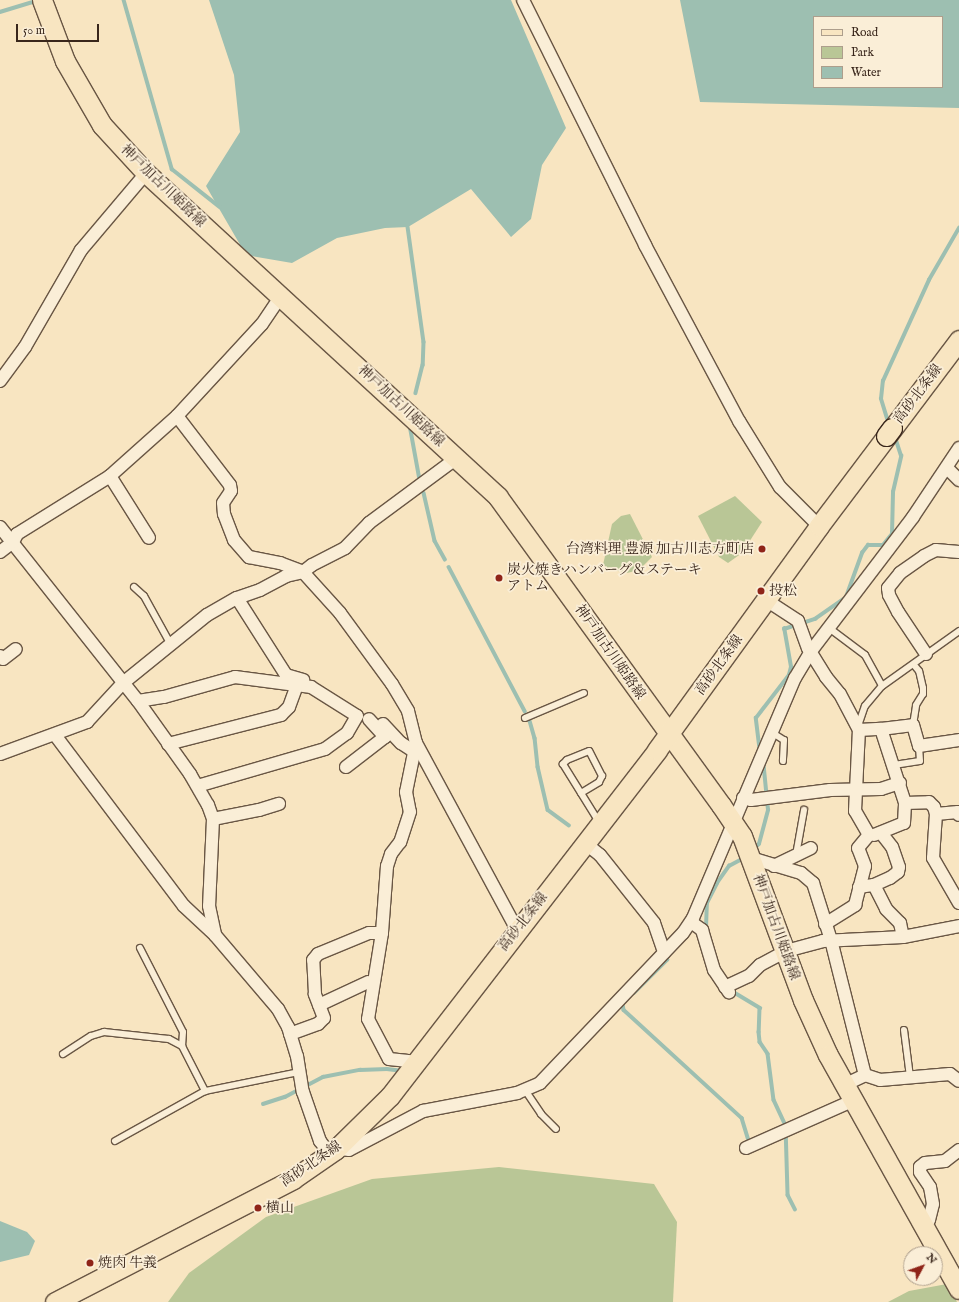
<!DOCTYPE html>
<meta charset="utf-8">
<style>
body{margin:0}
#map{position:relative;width:959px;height:1302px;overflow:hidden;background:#f8e5c1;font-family:"IM FELL English","Noto Serif JP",serif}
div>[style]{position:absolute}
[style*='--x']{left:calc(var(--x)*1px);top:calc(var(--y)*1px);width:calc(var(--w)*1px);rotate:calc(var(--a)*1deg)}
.green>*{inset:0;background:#b9c696}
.water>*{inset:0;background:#9dbfb1}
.stream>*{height:3.5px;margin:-1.75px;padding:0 1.75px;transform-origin:1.75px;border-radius:1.75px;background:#9dbfb1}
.roads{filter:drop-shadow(1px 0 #695644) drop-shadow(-1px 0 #695644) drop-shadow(0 1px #695644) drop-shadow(0 -1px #695644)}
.lane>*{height:6px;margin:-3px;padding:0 3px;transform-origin:3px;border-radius:3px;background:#faeed7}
.street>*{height:12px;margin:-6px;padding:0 6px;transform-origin:6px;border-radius:6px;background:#faeed7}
.primary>*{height:19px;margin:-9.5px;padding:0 9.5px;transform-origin:9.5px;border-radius:9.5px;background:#f8e5c1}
.bridges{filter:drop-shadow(1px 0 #39261b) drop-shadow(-1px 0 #39261b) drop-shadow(0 1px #39261b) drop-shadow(0 -1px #39261b)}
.primary-bridge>*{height:19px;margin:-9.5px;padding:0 9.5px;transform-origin:9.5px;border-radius:9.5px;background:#f8e5c1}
.dots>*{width:11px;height:11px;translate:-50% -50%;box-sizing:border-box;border:2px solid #faeed7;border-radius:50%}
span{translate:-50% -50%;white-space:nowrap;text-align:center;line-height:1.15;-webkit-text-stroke:3.5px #faeed7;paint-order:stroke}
.street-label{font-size:14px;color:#39261b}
.poi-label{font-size:14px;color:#39261b}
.right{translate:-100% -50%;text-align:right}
.left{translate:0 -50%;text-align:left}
.legend{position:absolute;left:813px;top:16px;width:130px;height:72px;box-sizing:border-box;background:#faeed7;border:1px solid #ad9e8c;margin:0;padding:5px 7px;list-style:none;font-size:12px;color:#39261b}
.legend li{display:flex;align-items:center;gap:8px;height:20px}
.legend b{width:20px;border:1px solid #ad9e8c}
.north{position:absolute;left:903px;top:1246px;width:40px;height:40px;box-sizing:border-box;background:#faeed7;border:1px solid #ad9e8c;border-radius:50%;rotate:49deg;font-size:11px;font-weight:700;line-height:16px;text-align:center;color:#39261b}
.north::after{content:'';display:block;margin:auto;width:14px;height:18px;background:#8f2418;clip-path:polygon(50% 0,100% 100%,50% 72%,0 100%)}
.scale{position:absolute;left:16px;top:24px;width:83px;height:18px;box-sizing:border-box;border:2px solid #39261b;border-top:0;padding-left:5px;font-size:12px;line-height:14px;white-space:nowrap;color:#39261b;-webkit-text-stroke:3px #faeed7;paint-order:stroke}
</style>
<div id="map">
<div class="green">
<div style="clip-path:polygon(735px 496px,762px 522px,742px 553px,728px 563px,719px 557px,698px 516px)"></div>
<div style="clip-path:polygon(630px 514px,652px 557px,639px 570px,627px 573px,609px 569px,603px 565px,612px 524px,621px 516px)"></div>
<div style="clip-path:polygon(499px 1167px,654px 1184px,677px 1222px,673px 1302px,168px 1302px,189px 1273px,266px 1217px,372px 1179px)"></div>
<div style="clip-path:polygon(947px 1284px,957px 1302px,888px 1302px,909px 1291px)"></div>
</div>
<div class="water">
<div style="clip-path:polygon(209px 0,511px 0,566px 128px,542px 165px,531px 219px,511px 237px,471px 189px,408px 227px,385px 228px,337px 238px,292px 263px,246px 255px,206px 186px,240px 132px,234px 75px)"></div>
<div style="clip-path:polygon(evenodd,680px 0,959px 0,959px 108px,700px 102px,680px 0,814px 17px,942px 17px,942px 87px,814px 87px,814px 17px)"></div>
<div style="clip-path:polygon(0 1221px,27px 1232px,35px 1241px,29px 1255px,0 1262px)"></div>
</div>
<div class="stream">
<div style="--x:124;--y:0;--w:176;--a:74.1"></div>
<div style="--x:172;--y:169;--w:61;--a:38.4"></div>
<div style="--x:0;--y:12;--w:38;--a:-17"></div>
<div style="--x:408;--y:227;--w:116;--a:82.1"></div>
<div style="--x:424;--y:342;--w:23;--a:92"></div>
<div style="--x:423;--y:365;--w:29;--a:104"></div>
<div style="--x:888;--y:422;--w:24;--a:-107"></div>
<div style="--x:881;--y:399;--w:18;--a:-84"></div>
<div style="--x:883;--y:381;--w:111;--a:-65.5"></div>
<div style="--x:929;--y:280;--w:60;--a:-60"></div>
<div style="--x:410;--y:425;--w:56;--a:79.7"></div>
<div style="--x:424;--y:493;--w:49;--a:77.1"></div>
<div style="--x:435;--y:541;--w:21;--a:61"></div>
<div style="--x:449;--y:567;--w:163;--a:62.2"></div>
<div style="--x:530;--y:721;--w:18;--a:74"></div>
<div style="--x:535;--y:738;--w:29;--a:84"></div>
<div style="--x:538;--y:767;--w:44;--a:76.9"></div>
<div style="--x:548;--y:810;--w:26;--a:36"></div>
<div style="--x:760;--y:753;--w:35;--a:-97"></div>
<div style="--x:756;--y:718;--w:54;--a:-52.5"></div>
<div style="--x:789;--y:675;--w:8;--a:-76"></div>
<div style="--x:791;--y:667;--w:39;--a:-100"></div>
<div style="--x:784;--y:629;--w:33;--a:-18"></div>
<div style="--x:815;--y:619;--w:38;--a:-35"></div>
<div style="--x:846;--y:597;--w:47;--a:-70"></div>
<div style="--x:862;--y:553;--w:10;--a:-53"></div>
<div style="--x:868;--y:545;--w:15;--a:0"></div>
<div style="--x:883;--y:545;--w:14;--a:-51"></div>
<div style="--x:892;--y:534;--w:42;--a:-88.6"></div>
<div style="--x:893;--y:492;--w:37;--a:-77"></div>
<div style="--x:901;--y:456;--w:19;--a:-108"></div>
<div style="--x:753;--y:850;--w:8;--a:-45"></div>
<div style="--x:759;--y:844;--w:35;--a:-75"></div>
<div style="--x:768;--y:810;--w:50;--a:-95.7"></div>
<div style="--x:706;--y:928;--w:25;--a:-88"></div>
<div style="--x:707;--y:903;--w:22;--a:-63"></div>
<div style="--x:717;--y:883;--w:21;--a:-55"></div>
<div style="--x:729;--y:866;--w:17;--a:-28"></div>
<div style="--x:709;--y:936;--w:14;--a:73"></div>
<div style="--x:732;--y:991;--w:33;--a:31"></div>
<div style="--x:760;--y:1008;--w:24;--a:92"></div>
<div style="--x:759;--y:1032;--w:10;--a:84"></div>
<div style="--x:760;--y:1042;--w:14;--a:56"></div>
<div style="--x:768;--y:1054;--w:46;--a:82.6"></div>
<div style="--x:774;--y:1100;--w:29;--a:65"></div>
<div style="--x:786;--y:1126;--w:69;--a:88.3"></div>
<div style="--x:788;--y:1195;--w:16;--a:63"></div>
<div style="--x:634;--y:993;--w:47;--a:-45"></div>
<div style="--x:667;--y:960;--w:4;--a:-90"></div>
<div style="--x:625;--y:1002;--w:3;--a:135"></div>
<div style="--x:623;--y:1004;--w:6;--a:81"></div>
<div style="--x:624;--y:1010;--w:160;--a:42.5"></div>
<div style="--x:742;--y:1118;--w:21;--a:73"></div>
<div style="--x:263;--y:1104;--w:23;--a:-18"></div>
<div style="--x:285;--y:1097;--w:43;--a:-27.8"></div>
<div style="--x:323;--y:1077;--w:38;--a:-11"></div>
<div style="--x:360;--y:1070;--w:27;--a:-2"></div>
<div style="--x:387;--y:1069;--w:16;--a:7"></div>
</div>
<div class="roads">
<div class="lane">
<div style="--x:134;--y:587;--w:13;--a:42"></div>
<div style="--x:144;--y:596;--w:56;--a:61.1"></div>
<div style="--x:829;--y:628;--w:45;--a:36.9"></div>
<div style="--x:865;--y:655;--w:35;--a:61"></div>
<div style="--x:525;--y:718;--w:64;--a:-23"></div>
<div style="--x:913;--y:725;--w:20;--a:-81"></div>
<div style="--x:916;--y:705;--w:13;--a:-58"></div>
<div style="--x:923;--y:694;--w:6;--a:-90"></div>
<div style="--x:923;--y:688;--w:17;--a:-103"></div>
<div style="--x:919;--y:671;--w:8;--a:-130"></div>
<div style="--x:858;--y:726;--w:21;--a:-71"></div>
<div style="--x:865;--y:706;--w:26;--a:-50"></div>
<div style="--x:882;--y:686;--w:95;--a:-35.5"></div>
<div style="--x:771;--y:732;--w:15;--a:32"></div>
<div style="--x:784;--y:740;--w:21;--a:93"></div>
<div style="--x:894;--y:765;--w:26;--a:-9"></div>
<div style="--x:920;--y:761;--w:15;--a:-94"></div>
<div style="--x:581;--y:793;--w:21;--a:-31"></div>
<div style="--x:599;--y:782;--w:7;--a:-63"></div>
<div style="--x:602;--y:776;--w:28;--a:-117"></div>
<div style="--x:589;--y:751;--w:24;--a:158"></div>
<div style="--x:567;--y:760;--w:6;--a:135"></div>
<div style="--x:563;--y:764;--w:68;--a:58.2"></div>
<div style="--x:796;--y:855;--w:46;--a:-79.9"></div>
<div style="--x:140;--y:948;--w:94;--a:62.9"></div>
<div style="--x:183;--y:1032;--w:14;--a:94"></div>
<div style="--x:182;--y:1046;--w:51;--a:62.9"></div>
<div style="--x:205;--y:1091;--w:96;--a:-11.4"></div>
<div style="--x:904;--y:1030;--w:47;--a:82.7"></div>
<div style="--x:63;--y:1054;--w:33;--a:-33"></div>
<div style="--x:91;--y:1036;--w:14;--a:-17"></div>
<div style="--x:104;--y:1032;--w:65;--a:6.1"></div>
<div style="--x:169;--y:1039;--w:15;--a:28"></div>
<div style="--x:525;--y:1090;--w:29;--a:56"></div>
<div style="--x:541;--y:1114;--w:21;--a:45"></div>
<div style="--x:115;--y:1141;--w:103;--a:-29.1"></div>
</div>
<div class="street">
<div style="--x:523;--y:0;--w:274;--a:63.5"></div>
<div style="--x:645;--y:245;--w:200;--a:61.9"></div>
<div style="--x:739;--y:421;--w:78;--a:58.2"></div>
<div style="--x:780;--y:487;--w:55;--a:45"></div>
<div style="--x:0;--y:381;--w:42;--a:-53.7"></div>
<div style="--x:25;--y:347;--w:112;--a:-60"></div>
<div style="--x:81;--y:250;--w:101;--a:-49.8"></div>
<div style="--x:177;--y:416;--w:87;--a:52.5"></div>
<div style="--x:230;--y:485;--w:6;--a:81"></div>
<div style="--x:231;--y:491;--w:14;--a:124"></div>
<div style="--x:223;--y:503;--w:11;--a:85"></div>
<div style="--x:224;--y:514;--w:28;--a:69"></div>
<div style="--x:234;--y:540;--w:23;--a:49"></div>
<div style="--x:249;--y:557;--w:32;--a:11"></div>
<div style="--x:280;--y:563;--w:25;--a:21"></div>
<div style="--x:303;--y:572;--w:55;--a:47.9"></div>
<div style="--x:340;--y:613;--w:88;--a:53.8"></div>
<div style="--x:392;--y:684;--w:31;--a:59"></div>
<div style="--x:408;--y:711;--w:33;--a:76"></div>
<div style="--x:416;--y:743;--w:213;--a:61.6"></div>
<div style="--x:947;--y:468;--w:17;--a:45"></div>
<div style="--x:110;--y:476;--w:73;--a:57.8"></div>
<div style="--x:0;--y:527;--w:222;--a:51.6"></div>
<div style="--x:138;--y:701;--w:90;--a:54.5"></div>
<div style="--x:190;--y:774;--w:36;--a:60"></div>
<div style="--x:208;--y:805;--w:15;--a:70"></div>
<div style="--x:213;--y:819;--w:87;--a:92.6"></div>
<div style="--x:209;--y:906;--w:30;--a:78"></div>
<div style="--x:0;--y:552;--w:16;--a:-38"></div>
<div style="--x:13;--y:542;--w:9;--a:-63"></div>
<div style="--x:17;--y:534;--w:110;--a:-31.9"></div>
<div style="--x:110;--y:476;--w:90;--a:-41.8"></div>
<div style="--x:177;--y:416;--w:125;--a:-47.3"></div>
<div style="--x:262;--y:324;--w:34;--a:-56"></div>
<div style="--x:237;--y:598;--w:91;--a:57.5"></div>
<div style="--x:286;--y:675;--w:18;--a:16"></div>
<div style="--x:766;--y:600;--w:38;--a:33"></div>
<div style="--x:798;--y:621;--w:29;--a:70"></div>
<div style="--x:808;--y:648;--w:34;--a:58"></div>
<div style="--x:826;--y:677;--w:22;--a:51"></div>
<div style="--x:840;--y:694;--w:41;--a:62.2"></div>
<div style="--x:859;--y:730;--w:22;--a:-3"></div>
<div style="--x:881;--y:729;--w:78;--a:72"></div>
<div style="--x:905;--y:803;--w:24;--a:-2"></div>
<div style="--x:929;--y:802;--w:7;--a:45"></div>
<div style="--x:934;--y:807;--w:7;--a:74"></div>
<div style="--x:936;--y:814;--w:22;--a:-5"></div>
<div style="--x:958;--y:812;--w:3;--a:72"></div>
<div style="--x:926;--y:654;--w:50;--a:-123.7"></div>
<div style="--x:898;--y:612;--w:19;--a:-118"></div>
<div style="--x:889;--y:595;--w:7;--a:-98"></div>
<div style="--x:888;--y:588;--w:19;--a:-51"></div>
<div style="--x:900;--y:573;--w:29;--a:-35"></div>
<div style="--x:924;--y:556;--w:13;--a:-27"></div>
<div style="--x:936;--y:550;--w:23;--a:5"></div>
<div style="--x:0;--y:656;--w:4;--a:45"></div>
<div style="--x:3;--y:659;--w:16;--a:-38"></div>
<div style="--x:138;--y:701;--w:26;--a:-9"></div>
<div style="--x:164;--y:697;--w:74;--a:-15.7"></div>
<div style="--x:235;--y:677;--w:77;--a:7.5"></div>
<div style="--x:311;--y:687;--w:54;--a:32.2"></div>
<div style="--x:357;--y:716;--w:20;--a:120"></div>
<div style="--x:347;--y:733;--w:27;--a:144"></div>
<div style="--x:325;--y:749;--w:132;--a:163.8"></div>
<div style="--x:383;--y:724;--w:26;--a:47"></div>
<div style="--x:401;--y:743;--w:17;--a:33"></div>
<div style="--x:881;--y:729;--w:32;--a:-7"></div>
<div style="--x:913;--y:725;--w:22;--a:74"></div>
<div style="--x:919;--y:746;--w:40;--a:-8.5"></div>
<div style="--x:55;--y:735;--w:214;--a:53"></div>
<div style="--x:184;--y:906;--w:42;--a:43.1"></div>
<div style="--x:215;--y:935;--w:97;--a:49.6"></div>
<div style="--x:278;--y:1009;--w:21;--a:61"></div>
<div style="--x:288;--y:1027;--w:30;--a:73"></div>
<div style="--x:297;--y:1056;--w:36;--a:81"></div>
<div style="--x:303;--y:1092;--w:52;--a:70.9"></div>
<div style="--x:320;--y:1141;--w:10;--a:53"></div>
<div style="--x:326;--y:1149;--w:23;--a:2"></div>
<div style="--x:349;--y:1150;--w:84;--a:-27.8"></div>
<div style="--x:423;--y:1111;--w:96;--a:-10.8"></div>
<div style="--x:517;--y:1093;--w:25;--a:-23"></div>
<div style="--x:540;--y:1083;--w:207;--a:-46.4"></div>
<div style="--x:683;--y:933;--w:18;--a:-56"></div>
<div style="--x:693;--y:918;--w:261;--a:-67"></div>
<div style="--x:795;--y:678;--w:31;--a:-59"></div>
<div style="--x:811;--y:651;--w:168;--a:-52.7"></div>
<div style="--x:913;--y:517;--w:83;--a:-56.3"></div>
<div style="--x:416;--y:743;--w:50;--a:101.5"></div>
<div style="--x:406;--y:792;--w:20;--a:79"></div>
<div style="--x:410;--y:812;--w:32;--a:108"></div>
<div style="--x:400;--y:842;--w:15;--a:127"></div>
<div style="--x:391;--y:854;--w:13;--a:108"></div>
<div style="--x:387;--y:866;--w:67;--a:94.3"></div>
<div style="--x:382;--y:933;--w:87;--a:99.2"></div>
<div style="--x:368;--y:1019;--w:45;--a:62.3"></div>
<div style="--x:389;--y:1059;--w:29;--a:6"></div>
<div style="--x:168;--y:744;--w:117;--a:-14.4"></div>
<div style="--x:281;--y:715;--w:11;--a:-45"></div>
<div style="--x:289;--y:707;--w:23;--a:-70"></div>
<div style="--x:0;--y:754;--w:93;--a:-20.2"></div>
<div style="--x:87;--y:722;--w:53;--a:-47.3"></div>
<div style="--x:123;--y:683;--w:108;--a:-39"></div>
<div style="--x:207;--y:615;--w:34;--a:-30"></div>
<div style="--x:237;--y:598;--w:24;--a:-19"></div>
<div style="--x:260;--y:590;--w:30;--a:-28"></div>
<div style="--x:286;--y:576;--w:17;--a:-13"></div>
<div style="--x:303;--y:572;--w:11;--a:-38"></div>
<div style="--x:312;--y:565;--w:37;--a:-27"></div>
<div style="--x:345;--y:548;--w:35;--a:-46"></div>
<div style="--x:369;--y:523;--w:109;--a:-36.5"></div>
<div style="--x:346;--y:767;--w:49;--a:-37.6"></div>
<div style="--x:385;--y:737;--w:24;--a:-132"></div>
<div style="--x:743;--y:798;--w:8;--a:14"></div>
<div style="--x:751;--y:800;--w:80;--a:-7.2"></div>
<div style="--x:830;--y:790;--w:51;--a:-1.1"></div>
<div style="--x:881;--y:789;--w:20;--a:-18"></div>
<div style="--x:936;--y:814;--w:44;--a:93.9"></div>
<div style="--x:933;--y:858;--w:52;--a:60"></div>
<div style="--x:213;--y:819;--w:47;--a:-11.1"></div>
<div style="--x:259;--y:810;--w:21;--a:-17"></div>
<div style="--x:874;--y:835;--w:32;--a:-22"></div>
<div style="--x:904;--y:823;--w:20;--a:-87"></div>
<div style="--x:585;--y:843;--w:19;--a:39"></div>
<div style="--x:600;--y:855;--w:87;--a:51.5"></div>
<div style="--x:654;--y:923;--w:31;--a:71"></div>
<div style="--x:751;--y:858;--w:52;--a:16.7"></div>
<div style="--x:801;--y:873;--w:16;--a:40"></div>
<div style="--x:813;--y:883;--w:60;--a:72.5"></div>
<div style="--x:831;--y:940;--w:139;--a:75.9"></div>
<div style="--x:774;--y:866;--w:41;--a:-25.9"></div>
<div style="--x:874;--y:885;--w:17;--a:-24"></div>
<div style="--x:890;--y:878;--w:10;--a:-37"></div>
<div style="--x:898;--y:872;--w:5;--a:-79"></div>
<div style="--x:899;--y:867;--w:21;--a:-109"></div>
<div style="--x:892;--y:847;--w:18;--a:-128"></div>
<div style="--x:859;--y:887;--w:15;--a:-8"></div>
<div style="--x:874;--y:885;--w:27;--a:63"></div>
<div style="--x:886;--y:909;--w:20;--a:45"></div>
<div style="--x:900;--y:923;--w:14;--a:78"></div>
<div style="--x:691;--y:922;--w:14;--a:36"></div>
<div style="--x:702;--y:930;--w:42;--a:73.3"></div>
<div style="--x:714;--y:970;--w:27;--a:56"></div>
<div style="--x:825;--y:924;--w:36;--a:-32"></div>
<div style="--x:855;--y:905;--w:40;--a:-75.6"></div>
<div style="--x:865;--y:866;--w:19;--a:-111"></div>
<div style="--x:858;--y:848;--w:17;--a:-50"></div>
<div style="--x:869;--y:835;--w:28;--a:-120"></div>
<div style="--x:855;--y:811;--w:81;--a:-87.2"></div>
<div style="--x:725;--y:987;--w:26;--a:-25"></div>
<div style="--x:749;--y:976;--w:16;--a:-45"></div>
<div style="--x:760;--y:965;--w:30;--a:-28"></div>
<div style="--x:786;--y:951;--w:38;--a:-15"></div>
<div style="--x:823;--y:941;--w:80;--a:-2.9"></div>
<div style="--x:903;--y:937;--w:57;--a:-11.1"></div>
<div style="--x:319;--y:1005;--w:54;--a:-25.1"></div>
<div style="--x:290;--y:1034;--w:30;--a:-20"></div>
<div style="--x:318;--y:1024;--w:8;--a:-45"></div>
<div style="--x:324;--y:1018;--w:26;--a:-111"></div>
<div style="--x:315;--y:994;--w:34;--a:-93"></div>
<div style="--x:313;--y:960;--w:8;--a:-50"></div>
<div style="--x:318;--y:954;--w:55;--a:-22.4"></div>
<div style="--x:369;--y:933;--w:13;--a:0"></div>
<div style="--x:844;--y:1085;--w:23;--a:-25"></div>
<div style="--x:865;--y:1075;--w:16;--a:18"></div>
<div style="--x:880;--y:1080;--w:70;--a:-4.9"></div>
<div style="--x:950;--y:1074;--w:11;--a:38"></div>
<div style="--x:746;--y:1148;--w:116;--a:-23.9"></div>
<div style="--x:923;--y:1224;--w:7;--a:-34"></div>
<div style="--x:929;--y:1220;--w:16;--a:-76"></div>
<div style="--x:933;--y:1204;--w:17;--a:-100"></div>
<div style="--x:930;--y:1187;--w:18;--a:-124"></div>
<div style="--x:920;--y:1172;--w:5;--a:-90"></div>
<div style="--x:920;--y:1167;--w:6;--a:-39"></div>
<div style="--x:925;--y:1163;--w:20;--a:-6"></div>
<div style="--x:945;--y:1161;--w:18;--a:-38"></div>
</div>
<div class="primary">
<div style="--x:42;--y:0;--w:65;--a:69.3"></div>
<div style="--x:65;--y:61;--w:74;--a:60"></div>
<div style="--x:102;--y:125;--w:65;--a:47.5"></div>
<div style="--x:146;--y:173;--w:478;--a:42.6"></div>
<div style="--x:498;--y:497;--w:380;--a:54.1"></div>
<div style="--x:721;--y:805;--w:37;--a:56"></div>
<div style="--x:742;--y:836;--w:175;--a:69.6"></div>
<div style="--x:803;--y:1000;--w:60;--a:65.6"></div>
<div style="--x:828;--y:1055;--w:268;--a:60.8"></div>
<div style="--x:55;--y:1302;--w:268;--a:-27.3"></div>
<div style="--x:293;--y:1179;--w:51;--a:-34.6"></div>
<div style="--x:335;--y:1150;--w:77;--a:-44.5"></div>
<div style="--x:390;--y:1096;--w:437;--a:-52.3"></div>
<div style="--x:657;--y:750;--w:276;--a:-54.1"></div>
<div style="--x:819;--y:526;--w:233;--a:-53"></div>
</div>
</div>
<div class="bridges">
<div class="primary-bridge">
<div style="--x:886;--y:436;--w:10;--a:-53"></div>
</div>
</div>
<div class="dots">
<div style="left:762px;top:549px;background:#8f2418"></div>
<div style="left:499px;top:578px;background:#8f2418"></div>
<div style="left:761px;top:591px;background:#8f2418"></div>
<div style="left:258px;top:1208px;background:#8f2418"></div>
<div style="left:90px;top:1263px;background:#8f2418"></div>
</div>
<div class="street-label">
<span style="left:163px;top:186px;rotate:44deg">神戸加古川姫路線</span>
<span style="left:918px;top:394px;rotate:-53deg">高砂北条線</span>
<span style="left:401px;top:406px;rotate:43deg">神戸加古川姫路線</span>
<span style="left:610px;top:652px;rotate:55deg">神戸加古川姫路線</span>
<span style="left:719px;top:665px;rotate:-54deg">高砂北条線</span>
<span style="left:523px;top:922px;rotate:-52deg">高砂北条線</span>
<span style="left:776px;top:927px;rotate:70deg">神戸加古川姫路線</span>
<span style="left:311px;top:1164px;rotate:-34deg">高砂北条線</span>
</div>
<div class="poi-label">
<span class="right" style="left:754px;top:549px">台湾料理 豊源 加古川志方町店</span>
<span class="left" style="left:507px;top:578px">炭火焼きハンバーグ＆ステーキ<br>アトム</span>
<span class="left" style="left:769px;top:591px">投松</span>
<span class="left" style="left:266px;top:1208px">横山</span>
<span class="left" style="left:98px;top:1263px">焼肉 牛義</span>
</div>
<ul class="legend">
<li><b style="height:5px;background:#f8e5c1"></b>Road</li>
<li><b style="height:11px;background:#b9c696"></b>Park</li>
<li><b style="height:11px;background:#9dbfb1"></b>Water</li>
</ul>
<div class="north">N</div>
<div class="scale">50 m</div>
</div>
